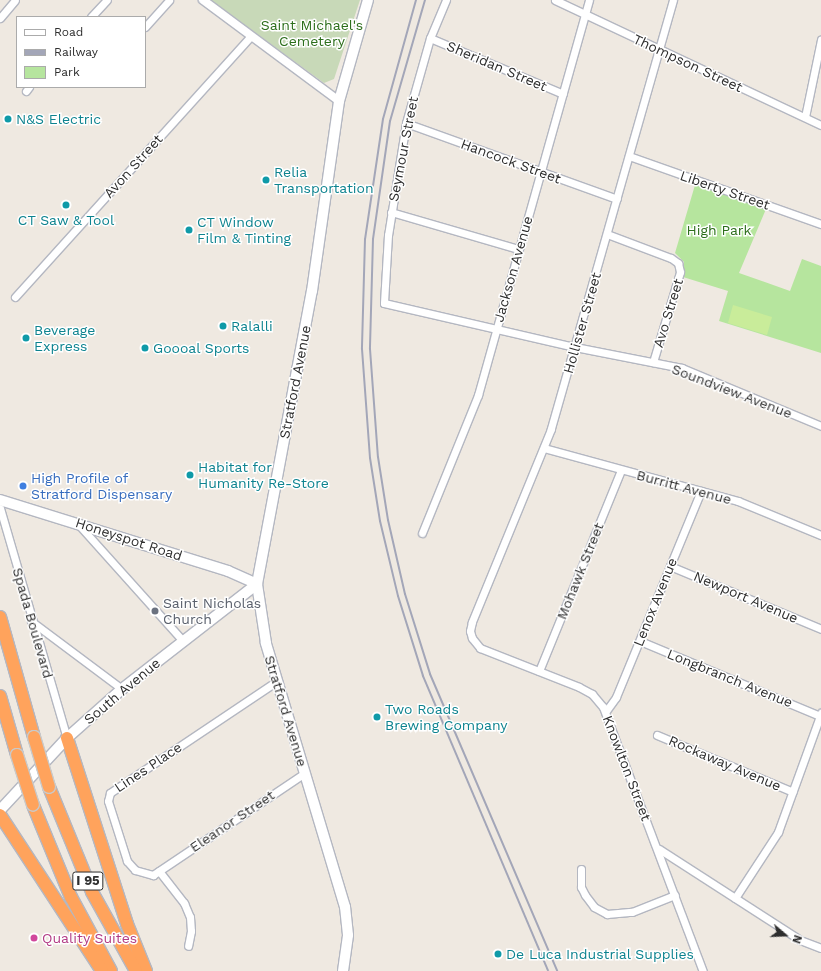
<!DOCTYPE html>
<style>
body{margin:0}
#map{position:relative;width:821px;height:971px;overflow:hidden;background:#efe9e1;font-family:"Work Sans",sans-serif}
div>[style]{position:absolute}
[style*='--x']{left:calc(var(--x)*1px);top:calc(var(--y)*1px);width:calc(var(--w)*1px);rotate:calc(var(--a)*1deg)}
.green>*{inset:0;background:#b6e59e}
.cemetery>*{inset:0;background:#c8d9b8}
.pitch>*{inset:0;background:#c9ec9a}
.roads{filter:drop-shadow(1px 0 #b4b7c1) drop-shadow(-1px 0 #b4b7c1) drop-shadow(0 1px #b4b7c1) drop-shadow(0 -1px #b4b7c1)}
.minor>*{height:7px;margin:-3.5px;padding:0 3.5px;transform-origin:3.5px;border-radius:3.5px;background:#fff}
.tertiary>*{height:8px;margin:-4px;padding:0 4px;transform-origin:4px;border-radius:4px;background:#fff}
.secondary>*{height:10px;margin:-5px;padding:0 5px;transform-origin:5px;border-radius:5px;background:#fff}
.motorway>*{height:12px;margin:-6px;padding:0 6px;transform-origin:6px;border-radius:6px;background:#ffa35c}
.rail>*{height:2px;margin:-1px;padding:0 1px;transform-origin:1px;border-radius:1px;background:#a3a6b8}
.bridges{filter:drop-shadow(1px 0 #c9c9c9) drop-shadow(-1px 0 #c9c9c9) drop-shadow(0 1px #c9c9c9) drop-shadow(0 -1px #c9c9c9)}
.motorway-bridge>*{height:12px;margin:-6px;padding:0 6px;transform-origin:6px;border-radius:6px;background:#ffa35c}
.dots>*{width:11px;height:11px;translate:-50% -50%;box-sizing:border-box;border:2px solid #fff;border-radius:50%}
span{translate:-50% -50%;white-space:nowrap;text-align:center;line-height:1.15;-webkit-text-stroke:3px #fff;paint-order:stroke}
.shield-label span{padding:1px 3px;background:#fff;border:1px solid;border-radius:3px;-webkit-text-stroke-width:0}
.shield-label{font-size:13px;color:#2e2e2e;font-weight:700}
.park-label{font-size:14px;color:#2c6e1b}
.street-label{font-size:14px;color:#2e2e2e}
.culture-label{font-size:14px;color:#0d838f}
.left{translate:0 -50%;text-align:left}
.shop-label{font-size:14px;color:#366cbe}
.worship-label{font-size:14px;color:#5b616d}
.hotel-label{font-size:14px;color:#b23c85}
.legend{position:absolute;left:16px;top:16px;width:130px;height:72px;box-sizing:border-box;background:#fff;border:1px solid #ababab;margin:0;padding:5px 7px;list-style:none;font-size:12px;color:#2e2e2e}
.legend li{display:flex;align-items:center;gap:8px;height:20px}
.legend b{width:20px;border:1px solid #ababab}
.north{position:absolute;left:765px;top:915px;width:40px;height:40px;-webkit-text-stroke:3px #fff;paint-order:stroke;rotate:109deg;font-size:11px;font-weight:700;line-height:16px;text-align:center;color:#2e2e2e}
.north::after{content:'';display:block;margin:auto;width:14px;height:18px;background:#2e2e2e;clip-path:polygon(50% 0,100% 100%,50% 72%,0 100%)}
</style>
<div id="map">
<div class="green">
<div style="clip-path:polygon(695px 185px,766px 209px,739px 273px,790px 291px,802px 259px,821px 266px,821px 353px,719px 321px,728px 291px,683px 277px,684px 262px,675px 253px)"></div>
</div>
<div class="cemetery">
<div style="clip-path:polygon(210px 0,360px 0,334px 79px,324px 83px)"></div>
</div>
<div class="pitch">
<div style="clip-path:polygon(733px 305px,772px 317px,767px 335px,728px 323px)"></div>
</div>
<div class="roads">
<div class="minor">
<div style="--x:446;--y:0;--w:41;--a:112.8"></div>
<div style="--x:430;--y:38;--w:88;--a:105.8"></div>
<div style="--x:406;--y:123;--w:113;--a:99.1"></div>
<div style="--x:388;--y:235;--w:68;--a:93.4"></div>
<div style="--x:384;--y:303;--w:196;--a:13"></div>
<div style="--x:575;--y:347;--w:109;--a:11.1"></div>
<div style="--x:682;--y:368;--w:151;--a:22.6"></div>
<div style="--x:555;--y:0;--w:294;--a:25.2"></div>
<div style="--x:673;--y:0;--w:446;--a:105.9"></div>
<div style="--x:551;--y:429;--w:209;--a:112.3"></div>
<div style="--x:472;--y:622;--w:9;--a:103"></div>
<div style="--x:470;--y:631;--w:7;--a:74"></div>
<div style="--x:472;--y:638;--w:13;--a:51"></div>
<div style="--x:480;--y:648;--w:106;--a:21.5"></div>
<div style="--x:579;--y:687;--w:15;--a:28"></div>
<div style="--x:592;--y:694;--w:17;--a:50"></div>
<div style="--x:603;--y:707;--w:282;--a:69.3"></div>
<div style="--x:91;--y:17;--w:23;--a:-47"></div>
<div style="--x:0;--y:18;--w:23;--a:-50"></div>
<div style="--x:145;--y:27;--w:36;--a:-48"></div>
<div style="--x:430;--y:38;--w:144;--a:22.8"></div>
<div style="--x:26;--y:91;--w:5;--a:-53"></div>
<div style="--x:805;--y:117;--w:79;--a:-78.3"></div>
<div style="--x:406;--y:123;--w:224;--a:19.8"></div>
<div style="--x:629;--y:156;--w:204;--a:19.5"></div>
<div style="--x:391;--y:212;--w:132;--a:16.2"></div>
<div style="--x:607;--y:234;--w:68;--a:20.6"></div>
<div style="--x:671;--y:258;--w:9;--a:36"></div>
<div style="--x:678;--y:263;--w:9;--a:77"></div>
<div style="--x:680;--y:272;--w:94;--a:106.7"></div>
<div style="--x:15;--y:297;--w:352;--a:-47.9"></div>
<div style="--x:544;--y:448;--w:201;--a:15.3"></div>
<div style="--x:738;--y:501;--w:90;--a:22.3"></div>
<div style="--x:0;--y:508;--w:240;--a:73.8"></div>
<div style="--x:79;--y:525;--w:156;--a:48.1"></div>
<div style="--x:422;--y:533;--w:149;--a:-67.9"></div>
<div style="--x:478;--y:395;--w:410;--a:-74.3"></div>
<div style="--x:670;--y:566;--w:164;--a:22.6"></div>
<div style="--x:31;--y:621;--w:114;--a:36.8"></div>
<div style="--x:640;--y:641;--w:195;--a:22.6"></div>
<div style="--x:539;--y:671;--w:217;--a:-67.8"></div>
<div style="--x:277;--y:681;--w:201;--a:146.2"></div>
<div style="--x:110;--y:793;--w:8;--a:104"></div>
<div style="--x:108;--y:801;--w:63;--a:72.4"></div>
<div style="--x:127;--y:861;--w:12;--a:48"></div>
<div style="--x:135;--y:870;--w:19;--a:16"></div>
<div style="--x:153;--y:875;--w:183;--a:-33.9"></div>
<div style="--x:606;--y:711;--w:17;--a:-54"></div>
<div style="--x:616;--y:697;--w:223;--a:-67.6"></div>
<div style="--x:657;--y:735;--w:147;--a:22.7"></div>
<div style="--x:659;--y:849;--w:168;--a:32.8"></div>
<div style="--x:800;--y:940;--w:22;--a:21"></div>
<div style="--x:581;--y:869;--w:18;--a:90"></div>
<div style="--x:581;--y:887;--w:9;--a:63"></div>
<div style="--x:585;--y:895;--w:15;--a:53"></div>
<div style="--x:594;--y:907;--w:15;--a:28"></div>
<div style="--x:607;--y:914;--w:25;--a:-5"></div>
<div style="--x:632;--y:912;--w:46;--a:-21.6"></div>
<div style="--x:159;--y:871;--w:41;--a:52"></div>
<div style="--x:184;--y:903;--w:15;--a:67"></div>
<div style="--x:190;--y:917;--w:14;--a:86"></div>
<div style="--x:191;--y:931;--w:15;--a:101"></div>
<div style="--x:735;--y:898;--w:79;--a:-56.9"></div>
<div style="--x:778;--y:832;--w:127;--a:-70.1"></div>
</div>
<div class="tertiary">
<div style="--x:203;--y:0;--w:169;--a:36.6"></div>
</div>
<div class="secondary">
<div style="--x:0;--y:500;--w:239;--a:17.3"></div>
<div style="--x:228;--y:571;--w:32;--a:24"></div>
<div style="--x:257;--y:584;--w:171;--a:142.1"></div>
<div style="--x:122;--y:689;--w:74;--a:138.3"></div>
<div style="--x:67;--y:738;--w:98;--a:132.9"></div>
<div style="--x:343;--y:971;--w:36;--a:-82"></div>
<div style="--x:348;--y:935;--w:28;--a:-96"></div>
<div style="--x:345;--y:907;--w:276;--a:-106.7"></div>
<div style="--x:266;--y:643;--w:60;--a:-98.7"></div>
<div style="--x:257;--y:584;--w:298;--a:-79.4"></div>
<div style="--x:312;--y:291;--w:192;--a:-81.9"></div>
<div style="--x:339;--y:101;--w:105;--a:-74"></div>
</div>
<div class="motorway">
<div style="--x:0;--y:617;--w:125;--a:74.2"></div>
<div style="--x:0;--y:696;--w:61;--a:73.9"></div>
<div style="--x:67;--y:738;--w:195;--a:72.1"></div>
<div style="--x:127;--y:924;--w:51;--a:68"></div>
<div style="--x:49;--y:787;--w:113;--a:67.7"></div>
<div style="--x:92;--y:892;--w:90;--a:60.9"></div>
<div style="--x:33;--y:805;--w:100;--a:67.6"></div>
<div style="--x:71;--y:897;--w:84;--a:61.6"></div>
<div style="--x:0;--y:815;--w:186;--a:56.8"></div>
</div>
</div>
<div class="rail">
<div style="--x:416;--y:0;--w:123;--a:105.5"></div>
<div style="--x:383;--y:119;--w:121;--a:98.5"></div>
<div style="--x:365;--y:239;--w:110;--a:91.6"></div>
<div style="--x:362;--y:349;--w:109;--a:85.8"></div>
<div style="--x:370;--y:458;--w:64;--a:81"></div>
<div style="--x:380;--y:521;--w:77;--a:76.5"></div>
<div style="--x:398;--y:596;--w:84;--a:72.6"></div>
<div style="--x:423;--y:676;--w:320;--a:67"></div>
<div style="--x:425;--y:0;--w:126;--a:106.1"></div>
<div style="--x:390;--y:121;--w:119;--a:98.2"></div>
<div style="--x:373;--y:239;--w:110;--a:91.6"></div>
<div style="--x:370;--y:349;--w:108;--a:85.8"></div>
<div style="--x:378;--y:457;--w:64;--a:81"></div>
<div style="--x:388;--y:520;--w:76;--a:77.1"></div>
<div style="--x:405;--y:594;--w:84;--a:72.6"></div>
<div style="--x:430;--y:674;--w:323;--a:66.8"></div>
</div>
<div class="bridges">
<div class="motorway-bridge">
<div style="--x:34;--y:737;--w:52;--a:73.3"></div>
<div style="--x:17;--y:755;--w:52;--a:72.3"></div>
</div>
</div>
<div class="dots">
<div style="left:8px;top:119px;background:#0f9aa8"></div>
<div style="left:266px;top:180px;background:#0f9aa8"></div>
<div style="left:66px;top:205px;background:#0f9aa8"></div>
<div style="left:189px;top:230px;background:#0f9aa8"></div>
<div style="left:223px;top:326px;background:#0f9aa8"></div>
<div style="left:26px;top:338px;background:#0f9aa8"></div>
<div style="left:145px;top:348px;background:#0f9aa8"></div>
<div style="left:190px;top:475px;background:#0f9aa8"></div>
<div style="left:23px;top:486px;background:#3f7fe0"></div>
<div style="left:155px;top:611px;background:#6b7280"></div>
<div style="left:377px;top:717px;background:#0f9aa8"></div>
<div style="left:34px;top:938px;background:#d1479c"></div>
<div style="left:498px;top:954px;background:#0f9aa8"></div>
</div>
<div class="shield-label">
<span style="left:88px;top:881px">I 95</span>
</div>
<div class="park-label">
<span style="left:312px;top:33px">Saint Michael's<br>Cemetery</span>
<span style="left:719px;top:230px">High Park</span>
</div>
<div class="street-label">
<span style="left:688px;top:63px;rotate:25deg">Thompson Street</span>
<span style="left:497px;top:66px;rotate:23deg">Sheridan Street</span>
<span style="left:403px;top:149px;rotate:-79deg">Seymour Street</span>
<span style="left:511px;top:161px;rotate:20deg">Hancock Street</span>
<span style="left:133px;top:166px;rotate:-48deg">Avon Street</span>
<span style="left:725px;top:190px;rotate:19deg">Liberty Street</span>
<span style="left:513px;top:269px;rotate:-74deg">Jackson Avenue</span>
<span style="left:668px;top:313px;rotate:-73deg">Avo Street</span>
<span style="left:582px;top:323px;rotate:-74deg">Hollister Street</span>
<span style="left:295px;top:382px;rotate:-79deg">Stratford Avenue</span>
<span style="left:732px;top:391px;rotate:21deg">Soundview Avenue</span>
<span style="left:684px;top:487px;rotate:15deg">Burritt Avenue</span>
<span style="left:129px;top:539px;rotate:18deg">Honeyspot Road</span>
<span style="left:580px;top:571px;rotate:-68deg">Mohawk Street</span>
<span style="left:746px;top:597px;rotate:23deg">Newport Avenue</span>
<span style="left:655px;top:602px;rotate:-68deg">Lenox Avenue</span>
<span style="left:33px;top:623px;rotate:74deg">Spada Boulevard</span>
<span style="left:730px;top:678px;rotate:22deg">Longbranch Avenue</span>
<span style="left:122px;top:691px;rotate:-40deg">South Avenue</span>
<span style="left:286px;top:711px;rotate:73deg">Stratford Avenue</span>
<span style="left:725px;top:763px;rotate:23deg">Rockaway Avenue</span>
<span style="left:148px;top:767px;rotate:-34deg">Lines Place</span>
<span style="left:627px;top:768px;rotate:69deg">Knowlton Street</span>
<span style="left:232px;top:821px;rotate:-34deg">Eleanor Street</span>
</div>
<div class="culture-label">
<span class="left" style="left:16px;top:119px">N&amp;S Electric</span>
<span class="left" style="left:274px;top:180px">Relia<br>Transportation</span>
<span style="left:66px;top:220px">CT Saw &amp; Tool</span>
<span class="left" style="left:197px;top:230px">CT Window<br>Film &amp; Tinting</span>
<span class="left" style="left:231px;top:326px">Ralalli</span>
<span class="left" style="left:34px;top:338px">Beverage<br>Express</span>
<span class="left" style="left:153px;top:348px">Goooal Sports</span>
<span class="left" style="left:198px;top:475px">Habitat for<br>Humanity Re-Store</span>
<span class="left" style="left:385px;top:717px">Two Roads<br>Brewing Company</span>
<span class="left" style="left:506px;top:954px">De Luca Industrial Supplies</span>
</div>
<div class="shop-label">
<span class="left" style="left:31px;top:486px">High Profile of<br>Stratford Dispensary</span>
</div>
<div class="worship-label">
<span class="left" style="left:163px;top:611px">Saint Nicholas<br>Church</span>
</div>
<div class="hotel-label">
<span class="left" style="left:42px;top:938px">Quality Suites</span>
</div>
<ul class="legend">
<li><b style="height:5px;background:#fff"></b>Road</li>
<li><b style="height:5px;background:#a3a6b8"></b>Railway</li>
<li><b style="height:11px;background:#b6e59e"></b>Park</li>
</ul>
<div class="north">N</div>
</div>
